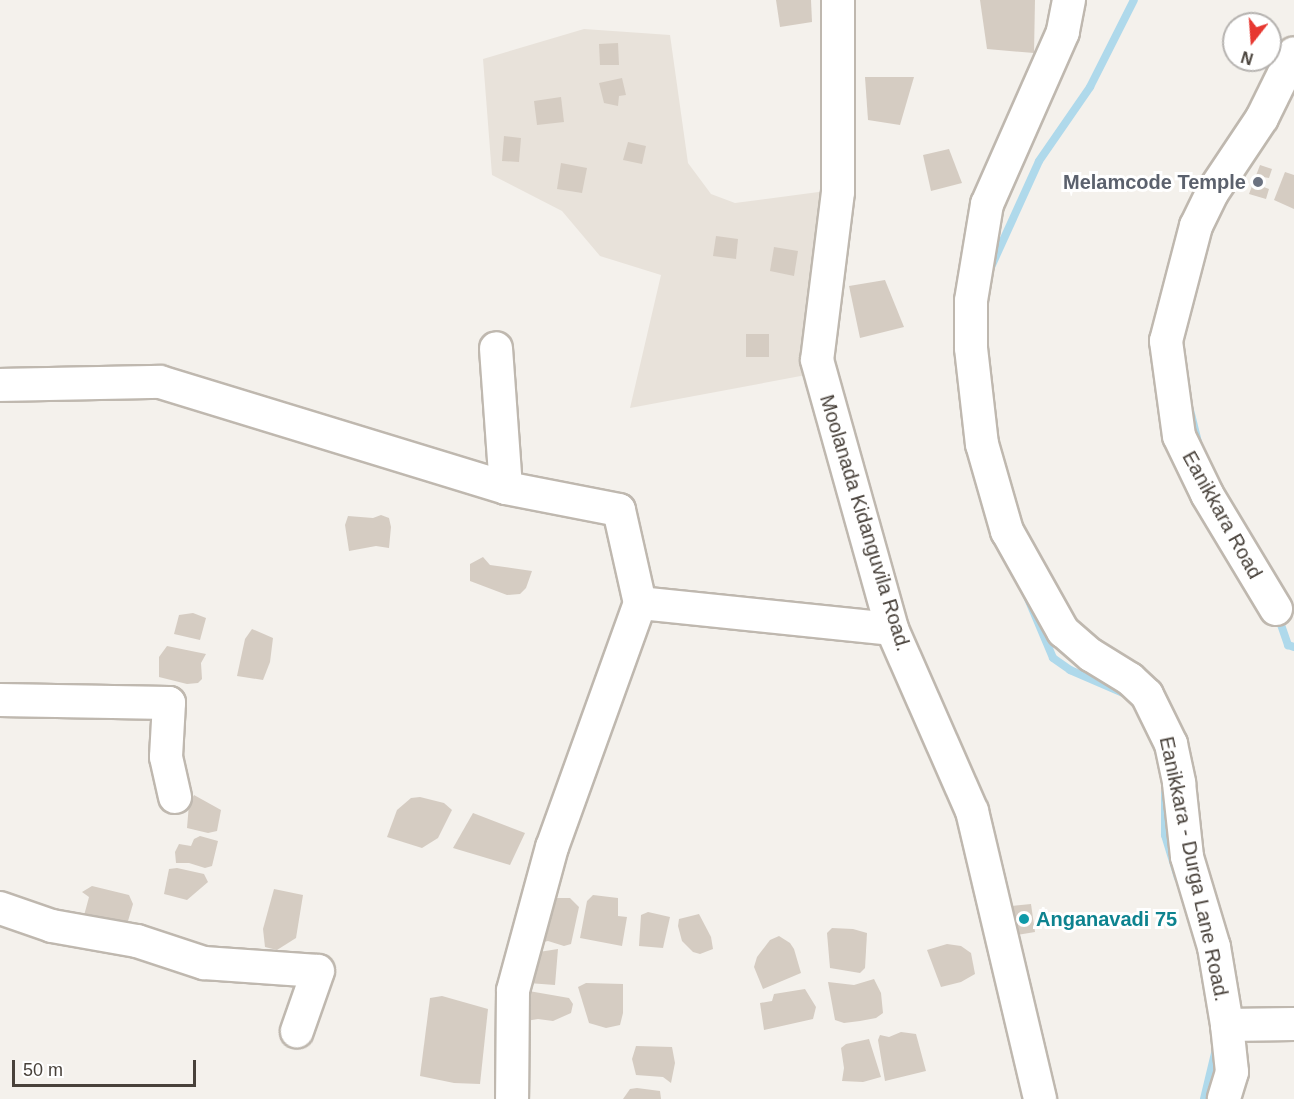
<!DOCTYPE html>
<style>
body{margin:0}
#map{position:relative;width:1294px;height:1099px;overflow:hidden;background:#f4f1ec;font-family:Helvetica,sans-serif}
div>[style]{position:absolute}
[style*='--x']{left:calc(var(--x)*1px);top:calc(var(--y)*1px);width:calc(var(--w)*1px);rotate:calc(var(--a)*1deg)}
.residential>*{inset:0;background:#e8e2da}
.stream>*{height:8px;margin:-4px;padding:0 4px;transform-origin:4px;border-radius:4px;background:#afd9eb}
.building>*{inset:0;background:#d5ccc2}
.roads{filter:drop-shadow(2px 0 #bfb8af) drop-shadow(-2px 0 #bfb8af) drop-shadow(0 2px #bfb8af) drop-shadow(0 -2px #bfb8af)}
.minor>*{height:32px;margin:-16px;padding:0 16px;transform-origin:16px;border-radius:16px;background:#fff}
.dots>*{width:16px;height:16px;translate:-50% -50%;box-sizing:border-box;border:3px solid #fff;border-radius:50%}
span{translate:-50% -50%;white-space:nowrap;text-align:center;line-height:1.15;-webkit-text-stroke:6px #fff;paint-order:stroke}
.worship-label{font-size:20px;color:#5b616d;font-weight:700}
.right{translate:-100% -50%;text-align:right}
.street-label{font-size:20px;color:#48413a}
.culture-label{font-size:20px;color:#0d838f;font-weight:700}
.left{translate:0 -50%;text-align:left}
.north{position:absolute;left:1222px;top:12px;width:60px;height:60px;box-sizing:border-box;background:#fff;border:2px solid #b6b3b0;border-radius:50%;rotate:197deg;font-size:16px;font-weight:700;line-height:24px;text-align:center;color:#48413a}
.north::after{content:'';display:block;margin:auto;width:21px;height:27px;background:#e73831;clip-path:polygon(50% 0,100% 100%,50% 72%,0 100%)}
.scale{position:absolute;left:12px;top:1060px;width:184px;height:27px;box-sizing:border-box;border:3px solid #48413a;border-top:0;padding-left:8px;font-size:18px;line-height:21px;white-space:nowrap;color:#48413a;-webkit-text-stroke:4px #fff;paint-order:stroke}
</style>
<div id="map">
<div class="residential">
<div style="clip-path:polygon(584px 29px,670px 35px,688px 163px,711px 194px,735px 203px,826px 191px,806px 375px,630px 408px,661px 275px,600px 256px,562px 211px,492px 175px,483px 59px)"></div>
</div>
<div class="stream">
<div style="--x:991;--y:267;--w:116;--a:-65.6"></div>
<div style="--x:1039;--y:161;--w:90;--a:-55.4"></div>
<div style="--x:1090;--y:87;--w:97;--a:-63.2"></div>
<div style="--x:1190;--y:410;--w:36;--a:76"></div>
<div style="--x:1026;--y:594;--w:69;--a:67.1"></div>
<div style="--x:1053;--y:658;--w:21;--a:35"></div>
<div style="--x:1070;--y:670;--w:65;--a:23.4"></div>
<div style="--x:1278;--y:616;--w:31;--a:71"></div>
<div style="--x:1288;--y:645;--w:6;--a:18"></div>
<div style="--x:1165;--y:793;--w:42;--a:90"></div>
<div style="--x:1165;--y:835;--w:45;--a:73.2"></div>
<div style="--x:1204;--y:1099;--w:56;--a:-76.5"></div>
</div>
<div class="building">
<div style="clip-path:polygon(776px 0,811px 0,812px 22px,780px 27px)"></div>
<div style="clip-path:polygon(980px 0,1035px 0,1034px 53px,987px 49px)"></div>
<div style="clip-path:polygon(618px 43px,619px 65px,600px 65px,599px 44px)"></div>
<div style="clip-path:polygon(865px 77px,914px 77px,900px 125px,868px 120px)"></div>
<div style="clip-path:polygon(622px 78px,626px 95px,619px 96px,618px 106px,604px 103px,599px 83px)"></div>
<div style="clip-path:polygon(561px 97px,564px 122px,537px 125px,534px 101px)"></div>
<div style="clip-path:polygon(504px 136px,521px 138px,519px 162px,502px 161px)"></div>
<div style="clip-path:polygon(628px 142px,646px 146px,642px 164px,623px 160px)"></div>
<div style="clip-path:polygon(949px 149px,962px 183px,931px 191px,923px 155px)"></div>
<div style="clip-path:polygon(561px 163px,587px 168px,582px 193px,557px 189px)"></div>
<div style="clip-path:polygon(1260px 165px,1272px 169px,1269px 178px,1263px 177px,1261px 186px,1269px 189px,1266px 199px,1249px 194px)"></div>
<div style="clip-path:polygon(1285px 172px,1294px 175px,1294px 209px,1274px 200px)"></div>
<div style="clip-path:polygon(716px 236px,738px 239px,736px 259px,713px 256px)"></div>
<div style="clip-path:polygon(774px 247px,798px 251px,794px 276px,770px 271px)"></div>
<div style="clip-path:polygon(885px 280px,904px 327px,860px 338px,849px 286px)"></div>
<div style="clip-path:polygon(746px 334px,769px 334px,769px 357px,746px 357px)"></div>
<div style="clip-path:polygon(381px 515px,389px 518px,391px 527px,389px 548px,376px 546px,349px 551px,345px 525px,348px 516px,373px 518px)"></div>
<div style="clip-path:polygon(483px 557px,490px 565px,532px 571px,526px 588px,520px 594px,507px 595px,470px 581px,470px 564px)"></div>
<div style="clip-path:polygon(193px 613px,206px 618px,200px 640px,174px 634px,179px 615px)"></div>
<div style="clip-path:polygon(252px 629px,273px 638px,270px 662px,263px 680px,237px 676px,245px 639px)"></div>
<div style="clip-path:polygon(167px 646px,206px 654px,201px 663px,202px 679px,198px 683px,187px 684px,159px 677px,159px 657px)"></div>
<div style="clip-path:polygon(194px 795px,221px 810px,217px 831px,208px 833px,187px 828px,189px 804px)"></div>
<div style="clip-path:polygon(420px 797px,444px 803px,452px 810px,438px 838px,422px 848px,387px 837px,397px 810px,411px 798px)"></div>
<div style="clip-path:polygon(473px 813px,525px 833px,510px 865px,453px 848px)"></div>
<div style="clip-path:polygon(200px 836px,218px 841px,212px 866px,205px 868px,189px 863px,176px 863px,175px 852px,179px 844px,191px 846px,194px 839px)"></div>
<div style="clip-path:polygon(177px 868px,204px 874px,208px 882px,187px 900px,164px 894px,169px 869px)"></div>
<div style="clip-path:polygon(92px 886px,129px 895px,133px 904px,126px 928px,82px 923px,89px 897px,82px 892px)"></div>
<div style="clip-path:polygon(274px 889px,303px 895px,296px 938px,277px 950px,265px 947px,263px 929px)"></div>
<div style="clip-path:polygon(593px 895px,618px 898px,618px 916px,627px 917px,622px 946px,580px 938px,587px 901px)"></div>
<div style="clip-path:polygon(548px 898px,570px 898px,579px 907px,571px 944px,564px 946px,548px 941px,535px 944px)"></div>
<div style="clip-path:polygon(1031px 904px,1035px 932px,1017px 935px,1012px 906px)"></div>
<div style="clip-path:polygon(648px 912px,670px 917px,663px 948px,639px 946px,641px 915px)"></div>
<div style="clip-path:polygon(699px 914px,711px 937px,713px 949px,700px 954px,693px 952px,682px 941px,678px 926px,679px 919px)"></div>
<div style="clip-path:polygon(832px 928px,853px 929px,867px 933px,865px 968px,860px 973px,830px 968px,827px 933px)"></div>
<div style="clip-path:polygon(779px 936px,790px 943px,794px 949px,801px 973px,763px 989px,754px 967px,757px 957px,770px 940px)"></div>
<div style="clip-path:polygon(947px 944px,961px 946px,971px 953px,975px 974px,961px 982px,941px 987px,927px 950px)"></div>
<div style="clip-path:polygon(558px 949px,555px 985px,528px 983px,526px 954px)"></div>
<div style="clip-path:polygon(874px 979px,881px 993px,883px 1013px,876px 1018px,860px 1021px,844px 1023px,835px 1020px,828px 982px,854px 985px)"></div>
<div style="clip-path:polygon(586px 983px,623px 984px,623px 1013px,620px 1025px,606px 1028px,589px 1023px,578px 987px)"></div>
<div style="clip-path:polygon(805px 989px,816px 1007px,813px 1019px,764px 1030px,760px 1003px,772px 1001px,774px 994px)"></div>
<div style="clip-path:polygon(523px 990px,569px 998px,573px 1004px,571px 1013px,553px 1021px,538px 1019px,520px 1022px)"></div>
<div style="clip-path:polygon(442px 996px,488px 1009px,480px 1084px,454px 1083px,420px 1076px,430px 998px)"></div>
<div style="clip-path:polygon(901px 1032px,916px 1034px,926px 1071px,885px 1081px,878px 1040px,880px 1035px,889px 1037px)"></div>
<div style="clip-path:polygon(869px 1039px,881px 1077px,863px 1082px,842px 1081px,844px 1068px,841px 1048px,846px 1044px)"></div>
<div style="clip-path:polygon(636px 1046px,672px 1047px,675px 1063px,671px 1083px,663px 1077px,636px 1075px,632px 1059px)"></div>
<div style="clip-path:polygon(637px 1088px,660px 1091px,661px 1099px,623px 1099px,630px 1089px)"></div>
</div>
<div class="roads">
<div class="minor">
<div style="--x:838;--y:0;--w:192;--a:90"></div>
<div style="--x:838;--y:192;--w:169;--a:97.1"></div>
<div style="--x:817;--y:360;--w:279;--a:74.4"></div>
<div style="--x:892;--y:629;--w:199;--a:66.3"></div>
<div style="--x:972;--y:811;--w:296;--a:76.7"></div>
<div style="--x:1069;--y:0;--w:33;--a:101"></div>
<div style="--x:1063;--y:32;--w:188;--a:113.8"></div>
<div style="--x:987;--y:204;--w:98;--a:99.4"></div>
<div style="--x:971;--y:301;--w:47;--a:90"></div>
<div style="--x:971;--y:348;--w:97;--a:83.5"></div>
<div style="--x:982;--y:444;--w:91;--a:74"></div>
<div style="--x:1007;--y:531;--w:115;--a:60.8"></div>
<div style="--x:1063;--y:631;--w:37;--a:41"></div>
<div style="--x:1091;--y:655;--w:46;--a:31.6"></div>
<div style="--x:1130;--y:679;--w:23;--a:43"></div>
<div style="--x:1147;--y:695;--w:55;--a:63.9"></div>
<div style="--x:1171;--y:744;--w:40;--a:78"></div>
<div style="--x:1179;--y:783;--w:74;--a:83.8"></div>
<div style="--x:1187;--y:857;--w:94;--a:73.3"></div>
<div style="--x:1214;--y:947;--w:79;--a:80.5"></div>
<div style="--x:1227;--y:1025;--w:47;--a:83.9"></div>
<div style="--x:1232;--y:1072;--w:28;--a:107"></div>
<div style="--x:0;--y:385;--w:160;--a:-1.1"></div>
<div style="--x:160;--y:382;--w:362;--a:17"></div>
<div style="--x:506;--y:488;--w:140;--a:-94.1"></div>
<div style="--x:506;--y:488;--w:115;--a:11"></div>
<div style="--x:619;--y:510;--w:95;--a:77.3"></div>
<div style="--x:640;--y:603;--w:259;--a:109.8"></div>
<div style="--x:552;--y:847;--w:149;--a:105.2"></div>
<div style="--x:513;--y:991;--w:108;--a:90.5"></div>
<div style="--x:640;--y:603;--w:253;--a:5.9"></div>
<div style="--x:1276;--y:609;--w:134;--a:-121"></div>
<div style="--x:1207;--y:494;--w:64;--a:-115.8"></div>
<div style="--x:1179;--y:436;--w:96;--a:-97.8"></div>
<div style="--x:1166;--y:341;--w:119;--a:-75.4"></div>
<div style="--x:1196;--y:226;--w:37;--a:-64"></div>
<div style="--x:1212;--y:193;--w:90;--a:-56.3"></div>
<div style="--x:1262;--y:118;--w:72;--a:-63.8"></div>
<div style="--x:0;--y:700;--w:169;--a:1"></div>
<div style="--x:169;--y:703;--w:54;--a:93.2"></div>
<div style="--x:166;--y:757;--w:41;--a:77.3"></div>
<div style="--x:0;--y:908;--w:55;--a:19.1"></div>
<div style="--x:52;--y:926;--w:86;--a:10"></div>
<div style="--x:137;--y:941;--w:71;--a:18.2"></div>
<div style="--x:204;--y:963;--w:114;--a:4"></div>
<div style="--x:318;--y:971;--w:64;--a:109.3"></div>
<div style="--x:1227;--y:1025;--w:67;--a:-0.9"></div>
</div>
</div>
<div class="dots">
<div style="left:1258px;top:182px;background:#6b7280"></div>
<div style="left:1024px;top:919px;background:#0f9aa8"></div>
</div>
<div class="worship-label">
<span class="right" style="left:1246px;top:182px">Melamcode Temple</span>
</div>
<div class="street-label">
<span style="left:1222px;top:515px;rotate:61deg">Eanikkara Road</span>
<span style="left:865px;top:523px;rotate:73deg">Moolanada Kidanguvila Road.</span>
<span style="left:1194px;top:869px;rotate:78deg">Eanikkara - Durga Lane Road.</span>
</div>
<div class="culture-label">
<span class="left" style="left:1036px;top:919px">Anganavadi 75</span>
</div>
<div class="north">N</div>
<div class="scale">50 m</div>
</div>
